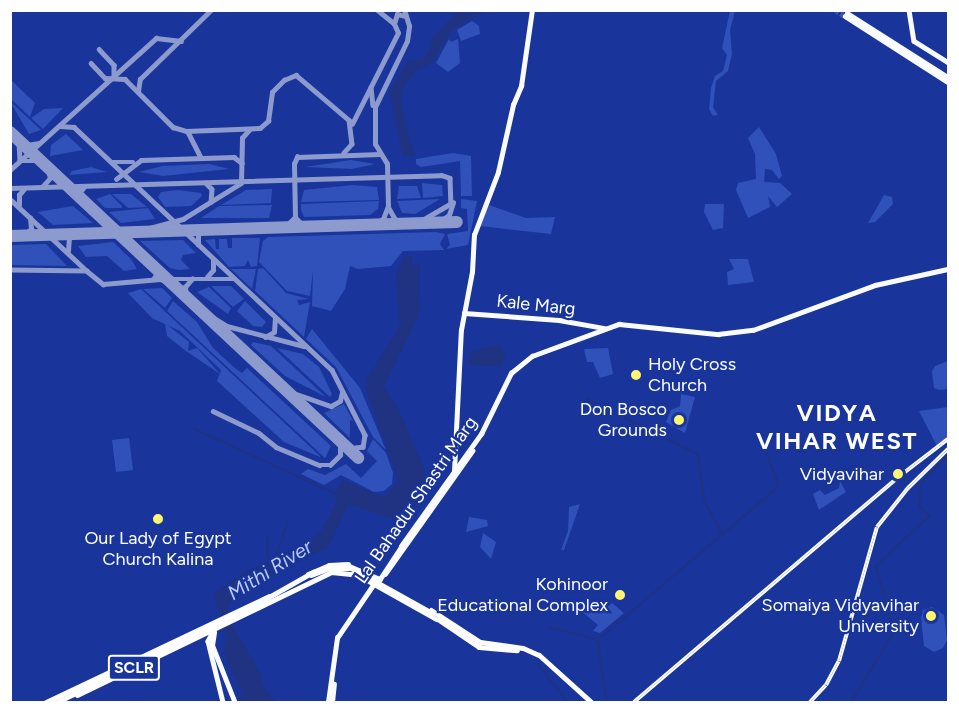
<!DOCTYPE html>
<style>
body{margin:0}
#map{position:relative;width:959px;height:713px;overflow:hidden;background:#19359b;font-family:Figtree,sans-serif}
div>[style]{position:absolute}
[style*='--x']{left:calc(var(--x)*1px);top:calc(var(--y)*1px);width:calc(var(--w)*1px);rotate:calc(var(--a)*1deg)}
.green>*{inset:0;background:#3050ba}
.water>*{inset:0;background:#1f3382}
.stream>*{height:1.5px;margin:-0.75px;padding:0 0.75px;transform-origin:0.75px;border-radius:0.75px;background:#1f3382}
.taxiway>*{height:4.5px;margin:-2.25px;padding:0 2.25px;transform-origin:2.25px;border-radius:2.25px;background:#8c9acd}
.runway>*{height:12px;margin:-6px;padding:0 6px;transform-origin:6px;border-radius:6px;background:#8c9acd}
.major-tunnel>*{height:4.5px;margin-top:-2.25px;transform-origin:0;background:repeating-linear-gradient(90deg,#3c53aa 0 4.5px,transparent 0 6.5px)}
.major>*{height:4.5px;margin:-2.25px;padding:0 2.25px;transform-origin:2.25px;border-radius:2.25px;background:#fafbff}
.highway>*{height:5px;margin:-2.5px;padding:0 2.5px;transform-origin:2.5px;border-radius:2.5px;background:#fff}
.rail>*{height:4px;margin-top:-2px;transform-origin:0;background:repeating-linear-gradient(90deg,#19359b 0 4.5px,#fff 0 9px);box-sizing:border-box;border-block:2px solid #fff}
.major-bridge>*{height:4.5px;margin:-2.25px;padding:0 2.25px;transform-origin:2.25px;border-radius:2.25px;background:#fafbff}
.highway-bridge>*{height:5px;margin:-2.5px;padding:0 2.5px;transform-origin:2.5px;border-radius:2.5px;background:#fff}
.dots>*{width:16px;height:16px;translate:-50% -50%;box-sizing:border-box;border:3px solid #19359b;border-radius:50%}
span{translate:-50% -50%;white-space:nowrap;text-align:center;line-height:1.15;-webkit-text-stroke:4.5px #19359b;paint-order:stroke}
.shield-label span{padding:2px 4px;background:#19359b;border:2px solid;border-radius:4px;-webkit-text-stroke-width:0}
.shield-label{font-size:16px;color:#fff;font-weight:700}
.street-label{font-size:18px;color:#fff}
.poi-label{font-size:18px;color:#fff}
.left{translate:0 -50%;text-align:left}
.right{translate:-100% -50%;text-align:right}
.water-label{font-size:20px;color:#bccaf8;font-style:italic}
.district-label{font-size:24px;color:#fff;font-weight:700;letter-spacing:1.5px}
.frame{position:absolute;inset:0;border:12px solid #fff;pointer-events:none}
</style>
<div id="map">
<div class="green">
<div style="clip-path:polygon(730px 11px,735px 11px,730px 30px,732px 54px,728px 71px,716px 81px,713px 107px,718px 115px,713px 116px,709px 109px,711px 88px,715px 76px,723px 71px,727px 55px,722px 48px)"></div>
<div style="clip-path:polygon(472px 21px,479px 26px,480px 34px,461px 41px,457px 30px)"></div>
<div style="clip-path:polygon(449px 39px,451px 42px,458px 39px,460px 63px,448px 72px,436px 63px)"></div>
<div style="clip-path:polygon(11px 80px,35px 103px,30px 117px,11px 99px)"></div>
<div style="clip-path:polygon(12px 105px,13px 104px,41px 130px,29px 134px)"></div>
<div style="clip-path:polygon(63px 108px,43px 129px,31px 118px,44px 109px)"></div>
<div style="clip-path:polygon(759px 127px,776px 154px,782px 176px,779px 179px,772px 170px,765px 169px,764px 182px,780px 183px,792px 194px,777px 207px,768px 196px,770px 207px,748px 218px,736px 190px,738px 183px,756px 179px,755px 154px,748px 138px)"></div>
<div style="clip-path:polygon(66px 134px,83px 150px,50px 156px,51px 145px)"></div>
<div style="clip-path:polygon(453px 153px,471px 156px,472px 196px,461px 196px,460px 161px,421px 167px,416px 164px,416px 159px)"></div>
<div style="clip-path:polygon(351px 160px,375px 164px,352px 169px,305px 167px)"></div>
<div style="clip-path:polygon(209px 164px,229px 169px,163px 176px,139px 172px,162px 166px)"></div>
<div style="clip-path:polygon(91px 167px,107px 172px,69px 175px,72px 171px)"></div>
<div style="clip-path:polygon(422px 183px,442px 185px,443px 196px,423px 198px)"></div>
<div style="clip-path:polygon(353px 185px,377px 187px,379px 200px,301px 202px,304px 190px)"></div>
<div style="clip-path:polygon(399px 186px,417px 186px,421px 198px,397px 199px)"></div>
<div style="clip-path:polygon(272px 189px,271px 203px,221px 205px,246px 190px)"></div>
<div style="clip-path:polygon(178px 190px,201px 193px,202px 196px,191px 206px,165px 207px,158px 197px,161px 192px)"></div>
<div style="clip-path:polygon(110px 194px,122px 206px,122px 208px,105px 208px,96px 199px)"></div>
<div style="clip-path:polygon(112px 194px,131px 194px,147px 207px,128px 208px)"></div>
<div style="clip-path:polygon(884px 195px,892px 197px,893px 204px,875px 222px,868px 223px)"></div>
<div style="clip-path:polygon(440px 199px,415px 214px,402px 213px,397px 201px)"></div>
<div style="clip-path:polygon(461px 199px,477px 201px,468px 245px,446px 249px,450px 245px,447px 234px,468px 231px,467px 209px,461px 208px)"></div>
<div style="clip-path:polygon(379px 201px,378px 209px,370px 215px,304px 217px,301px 210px,301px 204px)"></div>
<div style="clip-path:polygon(705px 204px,724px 204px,723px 228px,713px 230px,704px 212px)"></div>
<div style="clip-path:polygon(272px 205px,269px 218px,201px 218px,219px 206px)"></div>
<div style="clip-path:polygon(489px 205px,526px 218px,555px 217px,551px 234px,480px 226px)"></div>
<div style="clip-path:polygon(73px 206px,93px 223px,53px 225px,38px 212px)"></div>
<div style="clip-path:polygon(148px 208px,155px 219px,121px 223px,109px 212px)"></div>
<div style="clip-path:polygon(436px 232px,445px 234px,440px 244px,444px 250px,403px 251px,391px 266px,358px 269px,350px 266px,345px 289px,331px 311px,312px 306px,313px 271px,310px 296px,287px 291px,259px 262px,263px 241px,268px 237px)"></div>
<div style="clip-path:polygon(232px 238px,260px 238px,257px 266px,251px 267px,248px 260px,245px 266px,229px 267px,205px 240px,215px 239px,216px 249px,219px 249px,219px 239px,227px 239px,228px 248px,232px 248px)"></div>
<div style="clip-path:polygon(183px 240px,196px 253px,183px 255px,181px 260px,190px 269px,179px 270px,170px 268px,140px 241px)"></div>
<div style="clip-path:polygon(113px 242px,131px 259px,137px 269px,124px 271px,107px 256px,86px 257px,78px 246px)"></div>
<div style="clip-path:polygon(46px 244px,67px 266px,11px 265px,11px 245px)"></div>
<div style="clip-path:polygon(729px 259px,748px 259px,754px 282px,728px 285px,727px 272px,734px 269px)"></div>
<div style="clip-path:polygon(263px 268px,286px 293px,309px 299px,297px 300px,299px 305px,310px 302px,304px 337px,255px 291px,258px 269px)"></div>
<div style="clip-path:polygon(231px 269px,256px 269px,252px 289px)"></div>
<div style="clip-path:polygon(211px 286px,231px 286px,244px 299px,233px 307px)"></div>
<div style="clip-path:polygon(209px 287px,231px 308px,228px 314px,197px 292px)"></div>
<div style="clip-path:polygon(162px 288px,172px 298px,165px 308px,143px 289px)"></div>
<div style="clip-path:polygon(141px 289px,320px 456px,320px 457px,284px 442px,217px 381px,221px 370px,180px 331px,152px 318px,128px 293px)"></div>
<div style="clip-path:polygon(173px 301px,197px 322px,213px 348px,236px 369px,242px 373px,247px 368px,331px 446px,325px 458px,167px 311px)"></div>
<div style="clip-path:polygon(245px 301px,266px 322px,262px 327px,253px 326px,237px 311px)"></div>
<div style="clip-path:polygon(165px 323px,189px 342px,188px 351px,197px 348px,220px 374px,186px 351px,167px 336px)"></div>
<div style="clip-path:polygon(312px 329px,360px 388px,386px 450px,373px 437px,336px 367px,306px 339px)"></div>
<div style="clip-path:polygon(253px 342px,271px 346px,326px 397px,285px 376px,251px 345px)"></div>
<div style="clip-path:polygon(277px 348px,303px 354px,319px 367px,332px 394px,330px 397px)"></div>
<div style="clip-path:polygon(608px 348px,613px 374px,600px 378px,593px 362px,587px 362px,584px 349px)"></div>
<div style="clip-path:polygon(948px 361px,948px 389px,939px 390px,934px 388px,932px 371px,935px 366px)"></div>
<div style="clip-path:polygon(681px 394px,695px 397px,685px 433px,666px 422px,671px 410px,680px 406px)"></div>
<div style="clip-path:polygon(344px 404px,353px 421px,350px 420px,350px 438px,324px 413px)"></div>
<div style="clip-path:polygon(948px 407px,948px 438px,937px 446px,919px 411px)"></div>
<div style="clip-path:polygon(129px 438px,133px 470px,116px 472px,112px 440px)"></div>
<div style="clip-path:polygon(373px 439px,386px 453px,393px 473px,392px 484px,384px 491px,374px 492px,341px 475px,324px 485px,301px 474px,308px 469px,325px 475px,346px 464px,361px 478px,377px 461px,367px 451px)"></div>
<div style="clip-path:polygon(840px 481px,846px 492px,819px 510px,813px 494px,820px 490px,825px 495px,839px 488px)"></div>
<div style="clip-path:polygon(580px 504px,564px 550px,561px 550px,568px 531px,569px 507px)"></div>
<div style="clip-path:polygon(469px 517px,487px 520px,488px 526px,466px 532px)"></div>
<div style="clip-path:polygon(483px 533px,496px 542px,491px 559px,480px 547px)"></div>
<div style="clip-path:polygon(589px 599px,603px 611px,612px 603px,624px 613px,600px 633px,593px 631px,598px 625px,574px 605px,582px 608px)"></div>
<div style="clip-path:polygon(932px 607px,944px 615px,947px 640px,943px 648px,934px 652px,924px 646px,921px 618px,923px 610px)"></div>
</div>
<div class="water">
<div style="clip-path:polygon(458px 11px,466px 11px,466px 15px,486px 11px,453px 29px,433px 62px,416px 71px,404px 87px,401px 96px,405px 122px,415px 156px,403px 156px,389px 92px,408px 61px,420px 60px,428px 54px,433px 37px)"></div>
<div style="clip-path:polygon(405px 256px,412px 256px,412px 265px,420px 265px,419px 315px,384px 386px,401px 414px,425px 471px,422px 497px,404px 517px,394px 520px,349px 504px,328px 547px,270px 576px,229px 604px,227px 614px,232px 625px,261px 674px,262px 684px,276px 702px,238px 702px,237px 699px,243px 695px,230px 667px,224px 650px,227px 637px,213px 594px,246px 571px,309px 542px,322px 530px,337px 501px,334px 494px,342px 480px,384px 497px,398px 481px,366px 389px,367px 379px,400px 325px,396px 273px)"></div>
<div style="clip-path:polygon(500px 344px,506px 358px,500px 367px,469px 365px,470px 352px)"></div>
</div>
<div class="stream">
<div style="--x:588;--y:399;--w:123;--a:26.6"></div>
<div style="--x:698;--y:454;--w:48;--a:81.5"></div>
<div style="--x:705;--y:501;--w:38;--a:62"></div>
<div style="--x:195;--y:429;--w:155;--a:24.7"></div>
<div style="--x:427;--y:471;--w:25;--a:-14"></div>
<div style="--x:268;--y:538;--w:17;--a:90"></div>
<div style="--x:268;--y:555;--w:8;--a:60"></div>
<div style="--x:274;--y:561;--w:41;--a:-70.3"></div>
<div style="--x:550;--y:627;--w:50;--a:15.2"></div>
<div style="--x:598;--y:640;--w:63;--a:81.7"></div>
<div style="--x:598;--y:640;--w:231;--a:-40.3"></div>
<div style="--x:774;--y:491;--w:9;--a:-63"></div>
<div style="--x:778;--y:483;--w:53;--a:-111.2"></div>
<div style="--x:537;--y:663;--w:50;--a:51.5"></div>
<div style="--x:223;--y:695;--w:9;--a:54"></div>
<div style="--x:851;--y:702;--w:82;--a:-58.4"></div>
<div style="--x:894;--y:632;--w:68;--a:-105.3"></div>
<div style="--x:876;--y:566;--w:73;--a:-43.3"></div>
<div style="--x:929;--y:516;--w:13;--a:-135"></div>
<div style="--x:920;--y:507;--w:23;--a:-88"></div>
<div style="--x:921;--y:484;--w:40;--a:-48"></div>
</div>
<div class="taxiway">
<div style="--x:394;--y:24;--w:10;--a:-73"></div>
<div style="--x:397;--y:14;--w:9;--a:13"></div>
<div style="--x:99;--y:49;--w:22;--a:47"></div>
<div style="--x:114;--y:65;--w:12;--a:90"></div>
<div style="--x:91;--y:63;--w:21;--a:47"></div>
<div style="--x:105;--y:78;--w:20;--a:3"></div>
<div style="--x:125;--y:79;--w:68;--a:45"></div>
<div style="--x:173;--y:127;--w:14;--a:17"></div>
<div style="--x:186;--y:131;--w:74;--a:-2.3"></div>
<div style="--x:260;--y:128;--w:11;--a:-41"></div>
<div style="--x:268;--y:121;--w:29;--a:-82"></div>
<div style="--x:272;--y:92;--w:17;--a:-45"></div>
<div style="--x:284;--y:80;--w:13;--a:-23"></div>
<div style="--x:296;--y:75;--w:70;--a:40.3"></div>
<div style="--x:349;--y:120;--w:24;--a:83"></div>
<div style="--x:352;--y:144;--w:12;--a:132"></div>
<div style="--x:371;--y:87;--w:18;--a:84"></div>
<div style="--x:138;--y:91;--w:12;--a:-81"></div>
<div style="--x:140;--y:79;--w:99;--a:-44.2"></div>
<div style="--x:352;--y:124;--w:102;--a:-63.2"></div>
<div style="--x:398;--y:33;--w:10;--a:-114"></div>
<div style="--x:394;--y:24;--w:22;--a:-141"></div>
<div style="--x:60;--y:126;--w:14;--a:4"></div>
<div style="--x:74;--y:127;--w:354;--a:43.3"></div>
<div style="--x:332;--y:370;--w:73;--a:63.1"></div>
<div style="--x:365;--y:435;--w:12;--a:99"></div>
<div style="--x:363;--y:447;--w:14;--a:172"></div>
<div style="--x:188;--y:132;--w:28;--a:63"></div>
<div style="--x:18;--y:140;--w:10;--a:29"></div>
<div style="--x:27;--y:145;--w:12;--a:-9"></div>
<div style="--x:19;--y:142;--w:18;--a:87"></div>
<div style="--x:23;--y:161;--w:18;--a:0"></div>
<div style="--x:112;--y:162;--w:21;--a:0"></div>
<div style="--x:10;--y:170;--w:197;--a:-42.1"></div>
<div style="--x:156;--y:38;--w:25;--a:7"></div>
<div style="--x:61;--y:179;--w:12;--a:31"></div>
<div style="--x:116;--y:179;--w:31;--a:-37"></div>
<div style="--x:141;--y:160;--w:93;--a:-1.8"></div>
<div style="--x:234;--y:157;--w:10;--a:37"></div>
<div style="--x:206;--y:183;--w:8;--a:45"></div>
<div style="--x:212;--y:189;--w:13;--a:94"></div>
<div style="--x:42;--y:187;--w:12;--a:-48"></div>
<div style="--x:50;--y:178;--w:11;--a:-105"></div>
<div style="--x:10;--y:188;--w:431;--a:-1.7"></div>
<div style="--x:441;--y:175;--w:9;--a:18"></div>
<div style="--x:450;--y:178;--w:26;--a:88"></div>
<div style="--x:451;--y:204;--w:38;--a:150"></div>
<div style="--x:10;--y:199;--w:105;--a:43.1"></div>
<div style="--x:87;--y:271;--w:77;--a:-179.3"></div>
<div style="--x:83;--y:201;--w:9;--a:-117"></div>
<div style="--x:79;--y:193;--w:8;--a:-50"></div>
<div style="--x:19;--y:205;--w:10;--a:-90"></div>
<div style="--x:19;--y:195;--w:8;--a:-50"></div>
<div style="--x:389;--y:208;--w:13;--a:61"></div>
<div style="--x:395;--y:219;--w:11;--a:22"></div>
<div style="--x:295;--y:217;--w:14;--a:45"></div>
<div style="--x:439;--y:222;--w:12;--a:-35"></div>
<div style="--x:449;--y:215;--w:13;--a:-72"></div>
<div style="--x:372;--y:225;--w:13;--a:-29"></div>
<div style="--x:383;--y:219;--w:14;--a:-69"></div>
<div style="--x:388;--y:206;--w:42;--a:-91.4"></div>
<div style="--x:387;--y:164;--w:23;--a:-121"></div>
<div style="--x:375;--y:144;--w:37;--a:-90"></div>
<div style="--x:375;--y:107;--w:73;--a:-64.1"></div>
<div style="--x:407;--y:41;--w:15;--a:-82"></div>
<div style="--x:409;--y:26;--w:17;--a:-107"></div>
<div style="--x:285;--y:227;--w:14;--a:-45"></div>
<div style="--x:295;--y:217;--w:53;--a:-91.1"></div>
<div style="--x:294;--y:164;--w:8;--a:-67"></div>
<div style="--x:297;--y:157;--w:83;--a:-2.1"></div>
<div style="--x:48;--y:232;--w:14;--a:12"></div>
<div style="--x:135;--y:232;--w:50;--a:-15.2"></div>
<div style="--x:183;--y:219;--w:68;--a:-31.8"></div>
<div style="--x:241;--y:183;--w:45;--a:-88.7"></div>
<div style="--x:242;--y:138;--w:11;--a:-49"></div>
<div style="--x:23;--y:236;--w:11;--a:-41"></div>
<div style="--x:31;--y:229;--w:11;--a:-95"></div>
<div style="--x:198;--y:245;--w:11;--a:-90"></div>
<div style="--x:198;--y:234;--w:7;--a:-34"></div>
<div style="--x:68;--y:251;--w:13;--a:-86"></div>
<div style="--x:69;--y:238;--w:11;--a:-22"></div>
<div style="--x:153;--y:266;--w:9;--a:63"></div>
<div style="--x:157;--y:274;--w:6;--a:121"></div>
<div style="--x:87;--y:271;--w:21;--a:39"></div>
<div style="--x:103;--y:284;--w:57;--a:-5"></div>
<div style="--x:160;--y:279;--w:12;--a:20"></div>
<div style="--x:162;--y:274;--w:12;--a:24"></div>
<div style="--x:173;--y:279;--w:60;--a:0"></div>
<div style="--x:207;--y:277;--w:9;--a:-49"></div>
<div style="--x:213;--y:270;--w:10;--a:-90"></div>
<div style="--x:186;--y:297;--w:10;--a:-96"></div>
<div style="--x:185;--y:287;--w:11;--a:-49"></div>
<div style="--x:198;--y:308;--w:34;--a:32"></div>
<div style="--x:227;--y:326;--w:80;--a:14.6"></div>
<div style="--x:265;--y:337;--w:10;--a:-29"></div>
<div style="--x:274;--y:332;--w:13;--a:-86"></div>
<div style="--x:285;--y:390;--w:49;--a:19.2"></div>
<div style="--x:331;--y:406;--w:10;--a:-29"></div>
<div style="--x:340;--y:401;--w:9;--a:-77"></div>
<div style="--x:213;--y:411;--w:51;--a:25.6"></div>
<div style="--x:259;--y:433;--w:22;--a:39"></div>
<div style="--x:276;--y:447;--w:47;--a:22.7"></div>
<div style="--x:319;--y:465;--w:11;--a:0"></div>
<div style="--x:330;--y:465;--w:14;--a:-45"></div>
<div style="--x:340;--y:455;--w:14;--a:-90"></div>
</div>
<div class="runway">
<div style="--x:10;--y:132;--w:477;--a:43.1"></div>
<div style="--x:10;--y:236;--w:447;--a:-1.8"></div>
</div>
<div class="major-tunnel">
<div style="--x:835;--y:10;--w:12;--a:31"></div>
</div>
<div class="major">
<div style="--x:909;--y:10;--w:31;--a:81"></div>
<div style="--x:914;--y:41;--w:40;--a:32"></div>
<div style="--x:847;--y:13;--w:120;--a:32.4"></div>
<div style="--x:845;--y:16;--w:122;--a:32.7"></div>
<div style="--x:464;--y:313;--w:95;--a:4.2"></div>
<div style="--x:559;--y:320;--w:46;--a:10.1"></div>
<div style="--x:454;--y:471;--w:141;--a:-87.2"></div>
<div style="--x:461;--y:330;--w:59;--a:-79.3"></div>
<div style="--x:472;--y:272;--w:37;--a:-87"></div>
<div style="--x:474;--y:235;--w:67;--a:-69.1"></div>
<div style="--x:498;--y:172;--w:69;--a:-77.4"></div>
<div style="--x:513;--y:105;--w:21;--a:-67"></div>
<div style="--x:521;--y:86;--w:77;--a:-81.8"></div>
<div style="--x:401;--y:546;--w:138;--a:-54.5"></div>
<div style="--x:481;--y:434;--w:68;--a:-63.8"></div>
<div style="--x:511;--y:373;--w:27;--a:-39"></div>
<div style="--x:532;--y:356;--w:93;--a:-20.2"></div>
<div style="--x:619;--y:324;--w:100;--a:5.8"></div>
<div style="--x:718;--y:334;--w:35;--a:-7"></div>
<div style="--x:753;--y:330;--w:130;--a:-20.2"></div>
<div style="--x:875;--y:285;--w:75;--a:-12.4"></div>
<div style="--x:385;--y:574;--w:151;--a:-54.7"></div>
<div style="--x:212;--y:644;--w:62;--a:68.4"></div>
<div style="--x:328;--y:702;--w:65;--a:-82"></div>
<div style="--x:337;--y:638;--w:68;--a:-55.8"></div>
<div style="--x:332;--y:702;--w:18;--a:-84"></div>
</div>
<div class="highway">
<div style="--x:308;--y:574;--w:23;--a:-23"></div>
<div style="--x:329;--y:565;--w:19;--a:-3"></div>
<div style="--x:431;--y:610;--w:59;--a:33.1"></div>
<div style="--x:480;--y:642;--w:43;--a:7.9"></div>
<div style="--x:523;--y:648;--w:17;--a:24"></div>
<div style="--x:539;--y:655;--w:70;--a:42.1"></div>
<div style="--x:439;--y:620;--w:48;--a:34"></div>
<div style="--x:479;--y:647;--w:38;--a:5"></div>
<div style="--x:212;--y:645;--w:13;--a:-81"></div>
<div style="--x:77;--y:695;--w:282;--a:-25.8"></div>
<div style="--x:331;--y:572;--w:27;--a:6"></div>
<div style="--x:358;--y:575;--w:90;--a:29.4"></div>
<div style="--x:46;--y:702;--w:247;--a:-25.4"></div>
</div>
<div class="rail">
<div style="--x:634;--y:702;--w:350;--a:-40.4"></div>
<div style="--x:901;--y:475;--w:59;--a:-37.5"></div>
<div style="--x:810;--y:702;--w:23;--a:-47"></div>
<div style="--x:826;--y:685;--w:27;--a:-62"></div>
<div style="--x:839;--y:661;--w:139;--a:-74.2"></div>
<div style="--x:877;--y:527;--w:50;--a:-51.5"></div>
<div style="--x:908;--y:488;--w:56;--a:-44.3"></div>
</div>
<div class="major-bridge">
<div style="--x:326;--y:567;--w:21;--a:-5"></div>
<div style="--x:347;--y:565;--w:36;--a:23"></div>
<div style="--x:380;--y:579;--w:42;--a:-56.7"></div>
<div style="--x:255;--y:605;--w:67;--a:-29.6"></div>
<div style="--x:216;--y:626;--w:17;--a:118"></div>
<div style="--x:208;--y:641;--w:63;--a:76.2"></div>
</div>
<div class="highway-bridge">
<div style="--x:311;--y:575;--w:19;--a:-21"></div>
<div style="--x:329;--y:568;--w:22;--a:0"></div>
<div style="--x:351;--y:568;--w:93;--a:29.1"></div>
<div style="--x:57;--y:702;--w:222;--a:-25.9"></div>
</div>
<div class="dots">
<div style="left:636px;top:375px;background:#fff570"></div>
<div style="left:679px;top:420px;background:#fff570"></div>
<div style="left:898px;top:474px;background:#fff570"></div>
<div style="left:158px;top:519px;background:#fff570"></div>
<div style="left:620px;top:595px;background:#fff570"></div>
<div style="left:931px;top:616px;background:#fff570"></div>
</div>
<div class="shield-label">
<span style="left:134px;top:668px">SCLR</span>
</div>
<div class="street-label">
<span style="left:536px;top:305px;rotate:6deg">Kale Marg</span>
<span style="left:416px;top:500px;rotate:-55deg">Lal Bahadur Shastri Marg</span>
</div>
<div class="poi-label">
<span class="left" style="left:648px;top:375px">Holy Cross<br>Church</span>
<span class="right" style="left:667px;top:420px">Don Bosco<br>Grounds</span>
<span class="right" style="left:884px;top:474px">Vidyavihar</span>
<span style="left:158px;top:549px">Our Lady of Egypt<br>Church Kalina</span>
<span class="right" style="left:608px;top:595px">Kohinoor<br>Educational Complex</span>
<span class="right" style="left:919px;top:616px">Somaiya Vidyavihar<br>University</span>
</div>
<div class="water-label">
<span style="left:270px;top:570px;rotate:-32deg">Mithi River</span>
</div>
<div class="district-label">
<span style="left:837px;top:427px">VIDYA<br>VIHAR WEST</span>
</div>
<div class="frame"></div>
</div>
